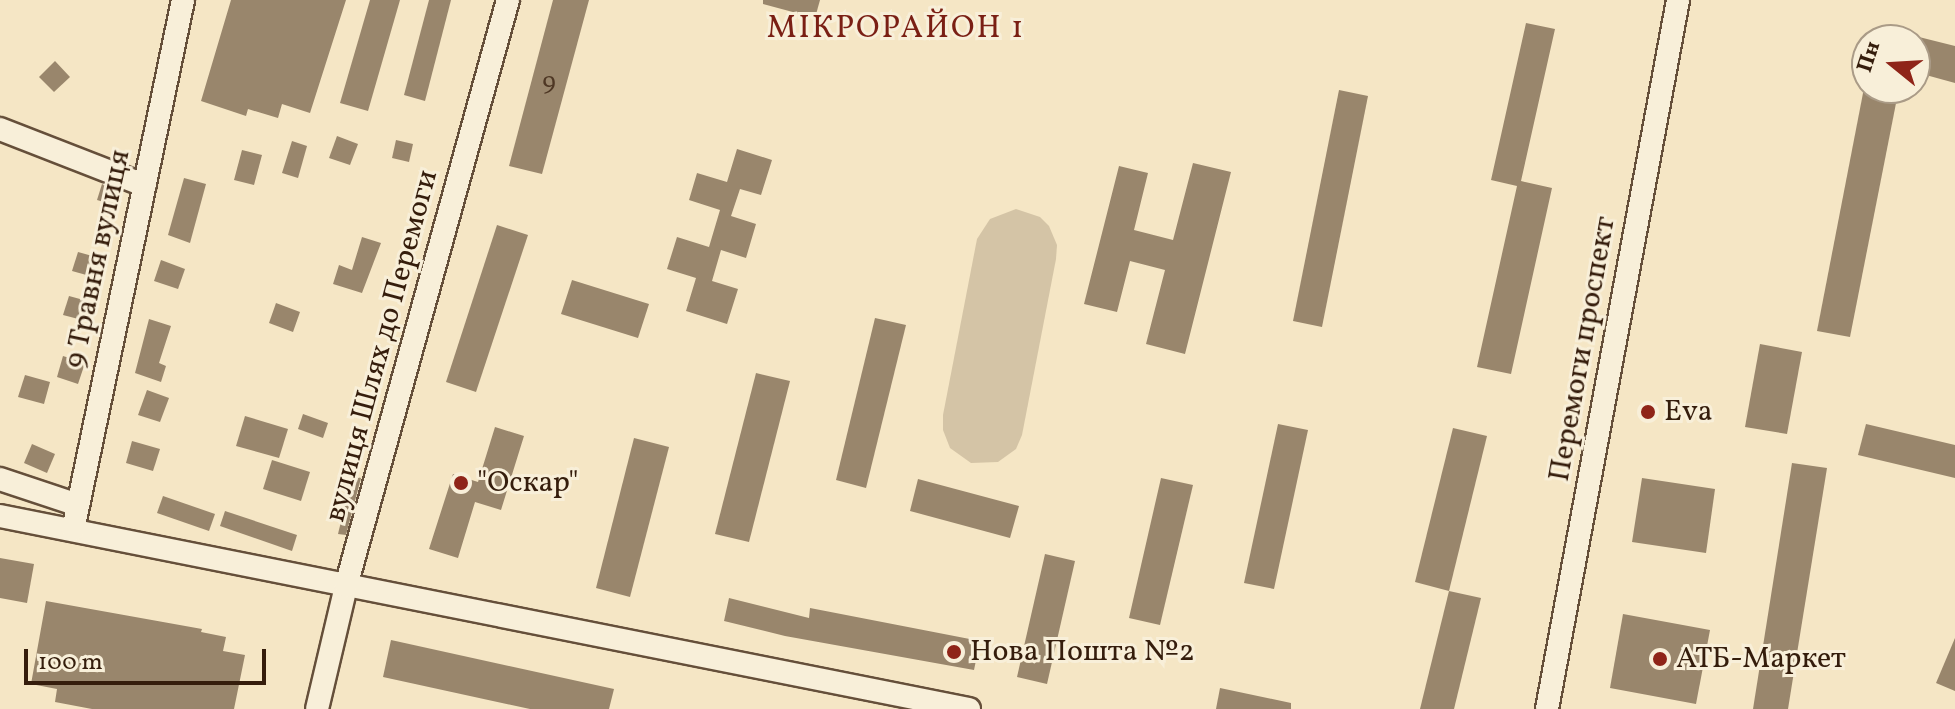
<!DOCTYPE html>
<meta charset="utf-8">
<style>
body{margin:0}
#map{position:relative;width:1955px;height:709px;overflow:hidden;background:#f5e6c5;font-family:Vollkorn,serif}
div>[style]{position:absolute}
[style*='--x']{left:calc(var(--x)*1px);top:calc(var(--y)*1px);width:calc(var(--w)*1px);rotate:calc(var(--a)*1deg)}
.green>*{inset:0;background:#d4c4a6}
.building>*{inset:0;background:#99866c}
.roads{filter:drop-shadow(2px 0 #654f3a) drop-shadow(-2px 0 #654f3a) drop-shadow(0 2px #654f3a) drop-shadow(0 -2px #654f3a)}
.minor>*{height:22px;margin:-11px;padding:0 11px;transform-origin:11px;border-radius:11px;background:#f8efd9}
.dots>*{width:22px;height:22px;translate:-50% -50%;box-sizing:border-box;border:4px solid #f8efd9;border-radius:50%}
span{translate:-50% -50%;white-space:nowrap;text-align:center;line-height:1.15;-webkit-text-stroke:6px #f8efd9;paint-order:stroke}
.number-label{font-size:26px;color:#4e3724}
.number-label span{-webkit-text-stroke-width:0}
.street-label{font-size:30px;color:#351d0c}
.poi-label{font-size:30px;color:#351d0c}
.left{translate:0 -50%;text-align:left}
.neighbourhood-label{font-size:32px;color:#7a1f14;letter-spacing:2px}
.north{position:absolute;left:1851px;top:24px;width:80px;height:80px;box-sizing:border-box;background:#f8efd9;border:2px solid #aa9b87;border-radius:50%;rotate:288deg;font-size:22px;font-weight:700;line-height:32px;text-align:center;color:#351d0c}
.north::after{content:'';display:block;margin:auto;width:28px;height:36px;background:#8f2418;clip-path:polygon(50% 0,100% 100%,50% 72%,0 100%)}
.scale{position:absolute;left:24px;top:649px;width:242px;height:36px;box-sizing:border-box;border:4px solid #351d0c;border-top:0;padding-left:10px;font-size:24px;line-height:28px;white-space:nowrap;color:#351d0c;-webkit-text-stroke:6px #f8efd9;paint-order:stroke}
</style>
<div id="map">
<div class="green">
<div style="clip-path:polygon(1016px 209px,1040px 217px,1049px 226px,1057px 245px,1056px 259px,1022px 435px,1016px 449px,998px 462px,971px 463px,950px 448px,943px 430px,943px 415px,977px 239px,990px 219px)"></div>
</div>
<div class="building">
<div style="clip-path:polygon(231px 0,346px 0,310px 113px,282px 104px,278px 118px,248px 109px,246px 116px,201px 101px)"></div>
<div style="clip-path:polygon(370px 0,400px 0,368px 111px,340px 103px)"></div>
<div style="clip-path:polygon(429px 0,451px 0,425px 101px,404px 95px)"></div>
<div style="clip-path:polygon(553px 0,589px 0,542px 174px,509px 166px)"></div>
<div style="clip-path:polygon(763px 0,820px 0,815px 18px,763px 4px)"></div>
<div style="clip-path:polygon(1526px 23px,1555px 29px,1521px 181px,1552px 188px,1511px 374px,1477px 367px,1517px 186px,1491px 180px)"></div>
<div style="clip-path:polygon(1915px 36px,1955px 46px,1955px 83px,1915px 72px)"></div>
<div style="clip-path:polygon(55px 61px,70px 77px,54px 92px,39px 77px)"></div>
<div style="clip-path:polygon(1864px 88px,1899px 88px,1850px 337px,1817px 331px)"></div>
<div style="clip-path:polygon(1339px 90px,1368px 96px,1322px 327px,1293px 321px)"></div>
<div style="clip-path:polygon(337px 136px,358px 144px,350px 165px,329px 158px)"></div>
<div style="clip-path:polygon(396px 140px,413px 144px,409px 162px,392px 158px)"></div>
<div style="clip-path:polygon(292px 141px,307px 146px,298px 178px,282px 173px)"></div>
<div style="clip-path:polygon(737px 149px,772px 160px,761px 195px,740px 189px,731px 216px,756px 224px,746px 258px,721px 250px,712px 281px,738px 289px,727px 324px,686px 311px,696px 278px,667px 269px,677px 237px,709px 247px,720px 210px,689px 200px,697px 173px,727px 182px)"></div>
<div style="clip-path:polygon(242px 150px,262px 155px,254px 185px,234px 180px)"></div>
<div style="clip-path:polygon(1193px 163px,1231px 172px,1185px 354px,1146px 344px,1165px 270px,1130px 261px,1117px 312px,1084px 304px,1119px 166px,1148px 173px,1134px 230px,1173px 240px)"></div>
<div style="clip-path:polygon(184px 178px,206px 184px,190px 243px,168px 235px)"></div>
<div style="clip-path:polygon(102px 184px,118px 190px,114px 205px,97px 200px)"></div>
<div style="clip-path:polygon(497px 225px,528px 235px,476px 392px,446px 382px)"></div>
<div style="clip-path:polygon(362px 237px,381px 243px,362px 293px,333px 284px,339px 265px,352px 270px)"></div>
<div style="clip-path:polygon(78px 252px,96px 257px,90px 276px,72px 271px)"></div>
<div style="clip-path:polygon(161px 260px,185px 269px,178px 289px,154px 281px)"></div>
<div style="clip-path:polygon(572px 280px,649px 304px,638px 338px,561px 314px)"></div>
<div style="clip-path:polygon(69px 296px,91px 302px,86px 321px,63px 315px)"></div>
<div style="clip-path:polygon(276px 303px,300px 312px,293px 332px,269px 323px)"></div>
<div style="clip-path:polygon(875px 318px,906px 325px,866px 488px,836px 480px)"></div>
<div style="clip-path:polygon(149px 319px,171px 326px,159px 363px,166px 366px,161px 382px,135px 373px)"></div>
<div style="clip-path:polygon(1760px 344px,1802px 352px,1787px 434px,1745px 427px)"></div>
<div style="clip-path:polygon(63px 356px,85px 363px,78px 384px,57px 377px)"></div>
<div style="clip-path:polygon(756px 373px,790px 381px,749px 542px,715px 534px)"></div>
<div style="clip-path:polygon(25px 375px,50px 382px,44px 404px,18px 397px)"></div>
<div style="clip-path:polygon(147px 390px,169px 398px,160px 422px,138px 415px)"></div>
<div style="clip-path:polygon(303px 414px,328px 423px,323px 438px,298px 429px)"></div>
<div style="clip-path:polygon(245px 416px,288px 429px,279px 458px,236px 446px)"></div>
<div style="clip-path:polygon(1278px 424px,1308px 430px,1274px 589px,1244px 583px)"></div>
<div style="clip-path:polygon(1866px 424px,1955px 445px,1955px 478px,1858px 455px)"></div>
<div style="clip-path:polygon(495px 427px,524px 436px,501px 510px,475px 502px,458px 558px,429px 549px,453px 474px,478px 482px)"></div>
<div style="clip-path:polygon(1453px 428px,1487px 436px,1449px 591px,1415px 582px)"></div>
<div style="clip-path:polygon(634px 438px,669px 447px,630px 597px,596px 588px)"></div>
<div style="clip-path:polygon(132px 441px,160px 449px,153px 471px,126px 463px)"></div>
<div style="clip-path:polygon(32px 444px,55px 454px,47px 473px,24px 463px)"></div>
<div style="clip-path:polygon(272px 460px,310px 472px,301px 501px,263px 489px)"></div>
<div style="clip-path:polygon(1792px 463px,1827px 468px,1788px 709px,1753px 709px)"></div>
<div style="clip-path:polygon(352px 476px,361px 478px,346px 535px,338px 534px)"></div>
<div style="clip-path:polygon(1161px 478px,1193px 485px,1160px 625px,1129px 618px)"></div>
<div style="clip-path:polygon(1642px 478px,1715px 489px,1706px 553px,1632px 542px)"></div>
<div style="clip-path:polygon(918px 479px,1019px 506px,1010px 538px,910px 511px)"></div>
<div style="clip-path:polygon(163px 496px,215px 514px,209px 531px,157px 513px)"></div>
<div style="clip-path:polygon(225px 511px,297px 535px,292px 551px,220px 526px)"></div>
<div style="clip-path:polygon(1045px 554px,1075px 561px,1047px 684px,1017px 677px)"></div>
<div style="clip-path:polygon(0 558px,34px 564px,27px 603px,0 598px)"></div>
<div style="clip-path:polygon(1449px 591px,1481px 598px,1454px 709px,1420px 709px)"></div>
<div style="clip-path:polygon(729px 598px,809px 618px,810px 608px,980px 641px,974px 670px,785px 636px,724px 621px)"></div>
<div style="clip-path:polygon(46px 601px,202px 629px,201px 632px,226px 637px,223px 651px,245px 655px,234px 709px,92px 709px,55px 702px,57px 689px,31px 684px)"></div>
<div style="clip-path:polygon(1623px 614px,1710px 630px,1696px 704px,1610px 688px)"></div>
<div style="clip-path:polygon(1955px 638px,1955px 691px,1936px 683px)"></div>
<div style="clip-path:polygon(391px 640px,614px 689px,609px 709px,530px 709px,383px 677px)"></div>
<div style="clip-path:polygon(1220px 688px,1291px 703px,1291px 709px,1216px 709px)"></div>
</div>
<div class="roads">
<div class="minor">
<div style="--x:0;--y:129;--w:155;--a:21.3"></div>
<div style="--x:0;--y:479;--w:82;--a:18.4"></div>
<div style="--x:0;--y:516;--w:988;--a:11.26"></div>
<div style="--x:73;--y:530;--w:541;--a:-78.27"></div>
<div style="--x:317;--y:709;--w:126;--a:-76.7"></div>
<div style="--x:346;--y:586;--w:608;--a:-74.55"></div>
<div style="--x:1547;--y:709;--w:721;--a:-79.53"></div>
</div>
</div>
<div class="dots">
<div style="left:1648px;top:412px;background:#8f2418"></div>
<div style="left:461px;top:483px;background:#8f2418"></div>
<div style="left:954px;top:652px;background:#8f2418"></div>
<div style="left:1660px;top:659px;background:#8f2418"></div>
</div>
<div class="number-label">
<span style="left:549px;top:83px">9</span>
</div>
<div class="street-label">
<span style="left:98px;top:259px;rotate:-78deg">9 Травня вулиця</span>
<span style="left:382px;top:346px;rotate:-75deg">вулиця Шлях до Перемоги</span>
<span style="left:1583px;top:349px;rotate:-80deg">Перемоги проспект</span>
</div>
<div class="poi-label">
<span class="left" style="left:1664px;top:412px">Eva</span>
<span class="left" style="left:477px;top:483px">"Оскар"</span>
<span class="left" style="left:970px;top:652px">Нова Пошта №2</span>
<span class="left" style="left:1676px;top:659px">АТБ-Маркет</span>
</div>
<div class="neighbourhood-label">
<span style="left:896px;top:29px">МІКРОРАЙОН 1</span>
</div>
<div class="north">Пн</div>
<div class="scale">100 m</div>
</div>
